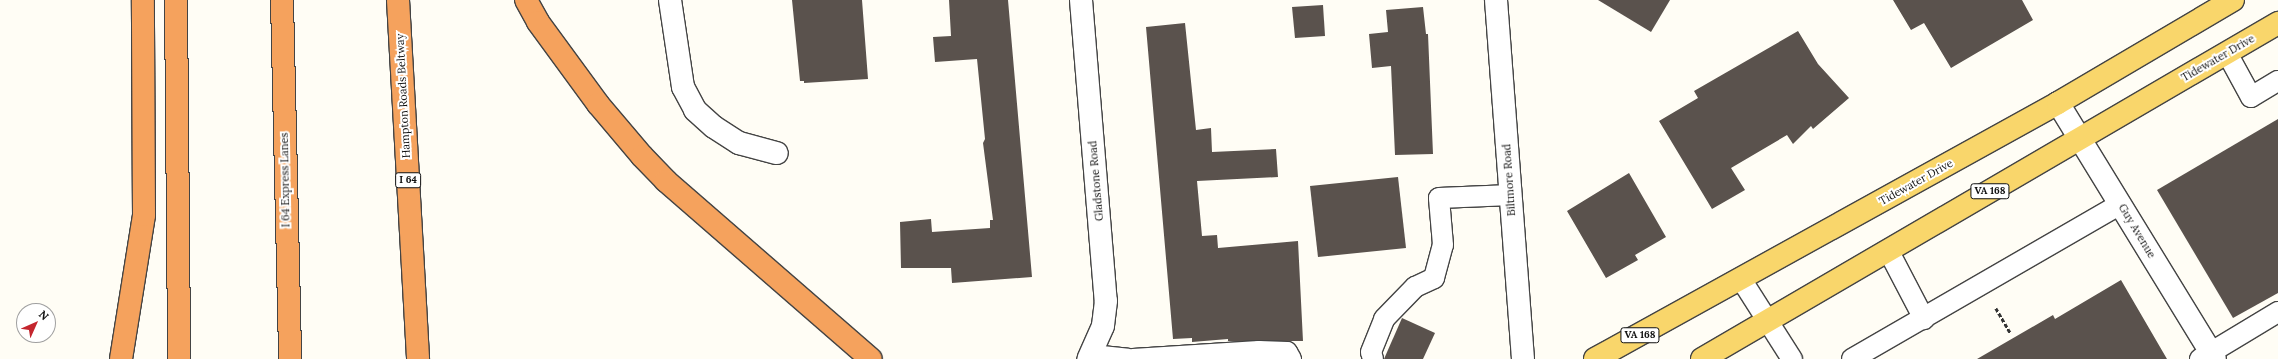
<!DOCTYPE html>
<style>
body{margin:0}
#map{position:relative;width:2278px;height:359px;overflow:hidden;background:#fffdf5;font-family:Lora,serif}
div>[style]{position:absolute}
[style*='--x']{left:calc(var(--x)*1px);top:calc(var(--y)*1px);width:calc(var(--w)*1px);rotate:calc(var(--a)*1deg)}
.building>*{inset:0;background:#5a524d}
.path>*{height:2.5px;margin-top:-1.25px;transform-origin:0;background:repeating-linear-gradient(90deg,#333 0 4px,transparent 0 6px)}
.roads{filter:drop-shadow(1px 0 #444) drop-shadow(-1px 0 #444) drop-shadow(0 1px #444) drop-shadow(0 -1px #444)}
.service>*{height:20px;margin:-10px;padding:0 10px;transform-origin:10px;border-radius:10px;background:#fff}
.minor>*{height:22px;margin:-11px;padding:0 11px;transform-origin:11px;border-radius:11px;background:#fff}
.primary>*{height:22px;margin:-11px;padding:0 11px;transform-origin:11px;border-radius:11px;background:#f9d66b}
.motorway>*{height:22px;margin:-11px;padding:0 11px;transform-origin:11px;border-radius:11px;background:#f5a25d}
span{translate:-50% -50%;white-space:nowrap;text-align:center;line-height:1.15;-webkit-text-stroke:4px #fff;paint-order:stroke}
.shield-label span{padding:1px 3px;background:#fff;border:1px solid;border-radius:3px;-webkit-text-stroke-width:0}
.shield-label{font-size:10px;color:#111;font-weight:700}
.street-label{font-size:11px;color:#111}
.north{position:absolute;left:16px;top:303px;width:40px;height:40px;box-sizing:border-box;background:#fff;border:1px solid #a0a0a0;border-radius:50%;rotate:45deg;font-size:11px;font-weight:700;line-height:16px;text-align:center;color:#111}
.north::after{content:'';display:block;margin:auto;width:14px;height:18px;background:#c4262e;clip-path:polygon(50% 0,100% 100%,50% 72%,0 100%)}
</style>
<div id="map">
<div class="building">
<div style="clip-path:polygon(792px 0,862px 0,868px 79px,804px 83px,804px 81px,800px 81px)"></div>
<div style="clip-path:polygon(949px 0,1008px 0,1032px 277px,952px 283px,951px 268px,901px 268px,900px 222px,931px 219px,932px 232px,990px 228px,990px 220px,993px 220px,983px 143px,985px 139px,977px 59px,935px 62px,933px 37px,951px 36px)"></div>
<div style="clip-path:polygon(1598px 0,1670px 0,1651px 32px)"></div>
<div style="clip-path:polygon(1893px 0,2022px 0,2033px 20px,1951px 68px,1924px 23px,1911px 30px)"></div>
<div style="clip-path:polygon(1323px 5px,1325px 36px,1295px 38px,1292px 7px)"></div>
<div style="clip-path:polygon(1423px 7px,1426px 34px,1428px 34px,1433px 154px,1395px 155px,1391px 66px,1372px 68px,1369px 34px,1388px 32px,1386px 10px)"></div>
<div style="clip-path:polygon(1185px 23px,1196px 130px,1211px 128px,1212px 152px,1276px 149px,1278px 177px,1197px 181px,1202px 236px,1217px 235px,1218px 248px,1298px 241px,1303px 341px,1228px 341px,1228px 339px,1192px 342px,1192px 338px,1173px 339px,1146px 27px)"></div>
<div style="clip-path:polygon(1798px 31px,1818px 64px,1849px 98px,1813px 129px,1811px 126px,1793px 144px,1787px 135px,1731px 168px,1745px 190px,1712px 209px,1659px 121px,1698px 98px,1694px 91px)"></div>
<div style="clip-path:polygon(2278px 119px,2278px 293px,2233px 318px,2157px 190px)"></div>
<div style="clip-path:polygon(1629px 173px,1666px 237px,1635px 255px,1638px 260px,1606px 278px,1567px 211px)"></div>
<div style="clip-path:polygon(1398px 177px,1406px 248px,1318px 257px,1310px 186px)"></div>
<div style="clip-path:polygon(2121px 280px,2167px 359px,1977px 359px,2053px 315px,2055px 319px)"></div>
<div style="clip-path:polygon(1402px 318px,1435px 333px,1423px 359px,1384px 359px)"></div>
</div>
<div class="path">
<div style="--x:1996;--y:308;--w:30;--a:60"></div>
</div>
<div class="roads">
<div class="service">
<div style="--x:2227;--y:53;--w:50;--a:61.4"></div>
<div style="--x:2251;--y:97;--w:31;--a:-31"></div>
<div style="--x:1888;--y:250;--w:78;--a:62.4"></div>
<div style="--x:1741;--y:279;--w:95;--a:57.5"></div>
<div style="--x:1092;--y:355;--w:36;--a:6"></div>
<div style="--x:1133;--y:359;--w:126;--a:-3.6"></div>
<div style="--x:1259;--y:351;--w:28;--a:2"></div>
<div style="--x:1287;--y:352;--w:8;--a:60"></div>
<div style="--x:1373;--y:359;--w:7;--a:-106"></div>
<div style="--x:1371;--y:352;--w:35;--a:-68"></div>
<div style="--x:1384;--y:319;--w:45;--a:-45.9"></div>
<div style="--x:1415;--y:287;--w:21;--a:-25"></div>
<div style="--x:1434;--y:278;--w:34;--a:-75"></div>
<div style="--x:1443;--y:245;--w:47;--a:-94.9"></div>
<div style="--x:1439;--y:198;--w:72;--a:-2.4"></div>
<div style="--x:1852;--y:359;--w:310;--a:-30"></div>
<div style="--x:2200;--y:359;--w:91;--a:-31.1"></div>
</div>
<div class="minor">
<div style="--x:670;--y:0;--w:88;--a:81.5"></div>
<div style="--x:683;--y:87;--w:26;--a:62"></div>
<div style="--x:695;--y:110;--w:25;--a:42"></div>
<div style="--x:714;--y:127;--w:30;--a:33"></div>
<div style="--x:739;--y:143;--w:39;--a:15"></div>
<div style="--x:1081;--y:0;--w:302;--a:85.3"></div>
<div style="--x:1106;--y:301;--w:25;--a:97"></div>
<div style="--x:1103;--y:326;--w:36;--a:114"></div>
<div style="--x:1496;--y:0;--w:360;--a:85.7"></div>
<div style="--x:2058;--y:103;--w:300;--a:58.5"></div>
</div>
<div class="primary">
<div style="--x:1595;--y:359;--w:529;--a:-28.94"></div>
<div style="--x:2058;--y:103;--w:203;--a:-30.5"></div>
<div style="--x:1702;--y:359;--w:667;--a:-30.26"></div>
</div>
<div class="motorway">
<div style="--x:176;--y:0;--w:359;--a:89.5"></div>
<div style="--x:282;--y:0;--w:359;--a:88.7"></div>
<div style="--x:398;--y:0;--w:360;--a:86.8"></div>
<div style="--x:526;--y:0;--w:25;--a:61"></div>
<div style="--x:538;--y:22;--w:102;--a:53.8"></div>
<div style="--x:598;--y:104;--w:68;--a:49.8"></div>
<div style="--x:642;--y:156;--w:35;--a:46"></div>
<div style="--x:666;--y:181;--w:271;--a:41"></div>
<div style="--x:121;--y:359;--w:146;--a:-80.9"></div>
<div style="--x:144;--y:215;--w:215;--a:-90.3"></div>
</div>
</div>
<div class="shield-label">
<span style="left:408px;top:180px">I 64</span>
<span style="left:1990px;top:191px">VA 168</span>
<span style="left:1640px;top:335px">VA 168</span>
</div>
<div class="street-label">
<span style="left:2218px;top:58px;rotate:-30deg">Tidewater Drive</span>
<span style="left:403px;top:96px;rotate:-93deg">Hampton Roads Beltway</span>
<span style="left:285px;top:180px;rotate:-91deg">I 64 Express Lanes</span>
<span style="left:1509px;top:180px;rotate:-94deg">Biltmore Road</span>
<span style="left:1096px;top:181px;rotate:-95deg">Gladstone Road</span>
<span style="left:1916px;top:182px;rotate:-29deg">Tidewater Drive</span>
<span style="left:2137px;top:231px;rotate:59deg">Guy Avenue</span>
</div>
<div class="north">N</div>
</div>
